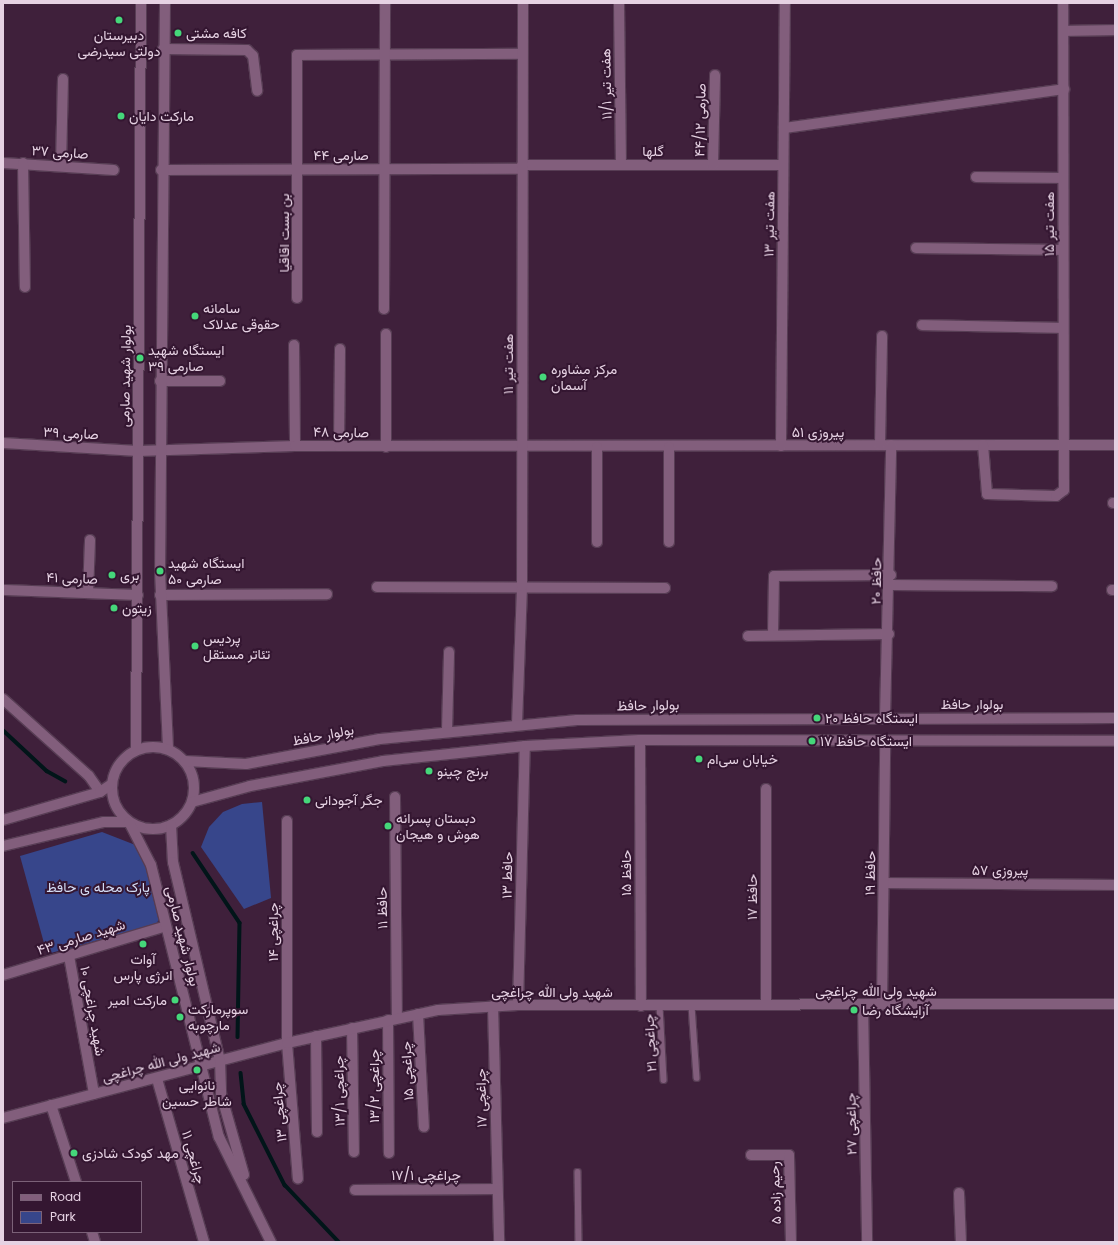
<!DOCTYPE html>
<meta charset="utf-8">
<style>
body{margin:0}
#map{position:relative;width:1118px;height:1245px;overflow:hidden;background:#3f203b;font-family:Poppins,Vazirmatn,sans-serif}
div>[style]{position:absolute}
[style*='--x']{left:calc(var(--x)*1px);top:calc(var(--y)*1px);width:calc(var(--w)*1px);rotate:calc(var(--a)*1deg)}
.green>*{inset:0;background:#37468b}
.stream>*{height:3.5px;margin:-1.75px;padding:0 1.75px;transform-origin:1.75px;border-radius:1.75px;background:#011519}
.roads{filter:drop-shadow(1px 0 #573d54) drop-shadow(-1px 0 #573d54) drop-shadow(0 1px #573d54) drop-shadow(0 -1px #573d54)}
.lane>*{height:5.5px;margin:-2.75px;padding:0 2.75px;transform-origin:2.75px;border-radius:2.75px;background:#825e7c}
.street>*{height:10px;margin:-5px;padding:0 5px;transform-origin:5px;border-radius:5px;background:#825e7c}
.secondary>*{height:10px;margin:-5px;padding:0 5px;transform-origin:5px;border-radius:5px;background:#825e7c}
.secondary>.ring{margin:-5px;padding:0;box-sizing:content-box;background:none;border:10px solid #825e7c;border-radius:50%}
.dots>*{width:11px;height:11px;translate:-50% -50%;box-sizing:border-box;border:2px solid #341631;border-radius:50%}
span{translate:-50% -50%;white-space:nowrap;text-align:center;line-height:1.15;-webkit-text-stroke:4px #341631;paint-order:stroke}
.poi-label{font-size:14px;color:#e6d2e3}
.left{translate:0 -50%;text-align:left}
.right{translate:-100% -50%;text-align:right}
.street-label{font-size:14px;color:#e6d2e3}
.park-label{font-size:14px;color:#d3dcf5}
.frame{position:absolute;inset:0;border:4px solid #e6d2e3;pointer-events:none}
.legend{position:absolute;left:12px;top:1181px;width:130px;height:52px;box-sizing:border-box;background:#341631;border:1px solid #7b6178;margin:0;padding:5px 7px;list-style:none;font-size:12px;color:#e6d2e3}
.legend li{display:flex;align-items:center;gap:8px;height:20px}
.legend b{width:20px;border:1px solid #7b6178}
</style>
<div id="map">
<div class="green">
<div style="clip-path:polygon(262px 802px,271px 898px,244px 909px,201px 847px,209px 827px,223px 812px,242px 804px)"></div>
<div style="clip-path:polygon(102px 832px,138px 846px,143px 852px,160px 916px,157px 923px,147px 927px,47px 954px,20px 856px)"></div>
</div>
<div class="stream">
<div style="--x:3;--y:730;--w:60;--a:43"></div>
<div style="--x:47;--y:771;--w:21;--a:29"></div>
<div style="--x:193;--y:853;--w:84;--a:56.1"></div>
<div style="--x:240;--y:923;--w:114;--a:91"></div>
<div style="--x:241;--y:1073;--w:31;--a:84"></div>
<div style="--x:244;--y:1104;--w:91;--a:63.2"></div>
<div style="--x:285;--y:1185;--w:79;--a:46.5"></div>
</div>
<div class="roads">
<div class="lane">
<div style="--x:660;--y:1006;--w:74;--a:86.9"></div>
<div style="--x:692;--y:1006;--w:72;--a:86"></div>
<div style="--x:578;--y:1172;--w:70;--a:89.2"></div>
</div>
<div class="street">
<div style="--x:619;--y:3;--w:162;--a:89.3"></div>
<div style="--x:1064;--y:31;--w:51;--a:-1.1"></div>
<div style="--x:163;--y:49;--w:84;--a:0.7"></div>
<div style="--x:247;--y:50;--w:8;--a:45"></div>
<div style="--x:253;--y:56;--w:35;--a:83"></div>
<div style="--x:784;--y:128;--w:283;--a:-7.9"></div>
<div style="--x:3;--y:163;--w:111;--a:3.6"></div>
<div style="--x:23;--y:163;--w:124;--a:89.1"></div>
<div style="--x:522;--y:165;--w:261;--a:0"></div>
<div style="--x:713;--y:165;--w:90;--a:-88.7"></div>
<div style="--x:61;--y:166;--w:87;--a:-88.7"></div>
<div style="--x:161;--y:170;--w:361;--a:-0.2"></div>
<div style="--x:976;--y:177;--w:87;--a:0.7"></div>
<div style="--x:916;--y:248;--w:147;--a:0.8"></div>
<div style="--x:297;--y:298;--w:243;--a:-90"></div>
<div style="--x:297;--y:55;--w:225;--a:-0.3"></div>
<div style="--x:384;--y:309;--w:306;--a:-89.8"></div>
<div style="--x:922;--y:325;--w:140;--a:1.2"></div>
<div style="--x:386;--y:334;--w:113;--a:90"></div>
<div style="--x:294;--y:345;--w:101;--a:89.4"></div>
<div style="--x:160;--y:381;--w:60;--a:0"></div>
<div style="--x:3;--y:443;--w:135;--a:3.4"></div>
<div style="--x:138;--y:451;--w:157;--a:-1.8"></div>
<div style="--x:295;--y:446;--w:820;--a:-0.07"></div>
<div style="--x:880;--y:445;--w:109;--a:-88.9"></div>
<div style="--x:983;--y:445;--w:49;--a:85.3"></div>
<div style="--x:987;--y:494;--w:69;--a:1.7"></div>
<div style="--x:1056;--y:496;--w:10;--a:-37"></div>
<div style="--x:1064;--y:490;--w:487;--a:-90.1"></div>
<div style="--x:339;--y:446;--w:97;--a:-89.4"></div>
<div style="--x:781;--y:446;--w:443;--a:-89.5"></div>
<div style="--x:597;--y:447;--w:95;--a:90"></div>
<div style="--x:1113;--y:503;--w:2;--a:0"></div>
<div style="--x:669;--y:542;--w:95;--a:-90"></div>
<div style="--x:890;--y:585;--w:162;--a:0.4"></div>
<div style="--x:377;--y:587;--w:288;--a:0.2"></div>
<div style="--x:5;--y:590;--w:133;--a:2.2"></div>
<div style="--x:1112;--y:590;--w:3;--a:0"></div>
<div style="--x:88;--y:593;--w:53;--a:-87.8"></div>
<div style="--x:160;--y:595;--w:167;--a:-0.3"></div>
<div style="--x:773;--y:634;--w:58;--a:-89"></div>
<div style="--x:774;--y:576;--w:117;--a:-0.5"></div>
<div style="--x:748;--y:636;--w:141;--a:-0.8"></div>
<div style="--x:3;--y:699;--w:115;--a:41.8"></div>
<div style="--x:89;--y:776;--w:19;--a:55"></div>
<div style="--x:885;--y:718;--w:273;--a:-88.7"></div>
<div style="--x:517;--y:724;--w:138;--a:-87.9"></div>
<div style="--x:522;--y:586;--w:583;--a:-89.9"></div>
<div style="--x:447;--y:731;--w:79;--a:-88.5"></div>
<div style="--x:640;--y:740;--w:266;--a:89.8"></div>
<div style="--x:766;--y:789;--w:216;--a:90"></div>
<div style="--x:395;--y:797;--w:221;--a:89.5"></div>
<div style="--x:287;--y:821;--w:222;--a:90"></div>
<div style="--x:287;--y:1043;--w:136;--a:85.4"></div>
<div style="--x:884;--y:883;--w:231;--a:0.5"></div>
<div style="--x:69;--y:956;--w:140;--a:79.7"></div>
<div style="--x:3;--y:975;--w:170;--a:-16.7"></div>
<div style="--x:518;--y:1005;--w:259;--a:-88.5"></div>
<div style="--x:863;--y:1005;--w:237;--a:89"></div>
<div style="--x:882;--y:1005;--w:264;--a:-89.3"></div>
<div style="--x:493;--y:1006;--w:236;--a:88.5"></div>
<div style="--x:418;--y:1014;--w:113;--a:87"></div>
<div style="--x:388;--y:1020;--w:133;--a:89.6"></div>
<div style="--x:352;--y:1028;--w:124;--a:89.1"></div>
<div style="--x:316;--y:1036;--w:96;--a:89.4"></div>
<div style="--x:157;--y:1079;--w:170;--a:73.9"></div>
<div style="--x:51;--y:1105;--w:81;--a:72"></div>
<div style="--x:3;--y:1118;--w:294;--a:-14.8"></div>
<div style="--x:287;--y:1043;--w:155;--a:-12.3"></div>
<div style="--x:438;--y:1010;--w:80;--a:-3.6"></div>
<div style="--x:518;--y:1005;--w:597;--a:-0.1"></div>
<div style="--x:751;--y:1155;--w:38;--a:0"></div>
<div style="--x:789;--y:1155;--w:87;--a:88.7"></div>
<div style="--x:355;--y:1190;--w:142;--a:-0.4"></div>
<div style="--x:959;--y:1193;--w:49;--a:87.7"></div>
<div style="--x:92;--y:1232;--w:10;--a:73"></div>
</div>
<div class="secondary">
<div style="--x:165;--y:3;--w:568;--a:90.5"></div>
<div style="--x:160;--y:571;--w:178;--a:87.4"></div>
<div class="ring" style="left:112px;top:747px;width:72px;height:72px"></div>
<div style="--x:136;--y:750;--w:747;--a:-89.62"></div>
<div style="--x:185;--y:761;--w:61;--a:2.8"></div>
<div style="--x:246;--y:764;--w:136;--a:-10.6"></div>
<div style="--x:380;--y:739;--w:198;--a:-5.5"></div>
<div style="--x:577;--y:720;--w:538;--a:-0.21"></div>
<div style="--x:192;--y:802;--w:60;--a:-15.4"></div>
<div style="--x:250;--y:786;--w:135;--a:-10.6"></div>
<div style="--x:383;--y:761;--w:143;--a:-6"></div>
<div style="--x:525;--y:746;--w:115;--a:-3"></div>
<div style="--x:640;--y:740;--w:475;--a:0.1"></div>
<div style="--x:3;--y:820;--w:101;--a:-16.1"></div>
<div style="--x:100;--y:792;--w:14;--a:-34"></div>
<div style="--x:171;--y:825;--w:37;--a:87"></div>
<div style="--x:173;--y:862;--w:204;--a:76.7"></div>
<div style="--x:220;--y:1061;--w:33;--a:88"></div>
<div style="--x:221;--y:1094;--w:84;--a:74.1"></div>
<div style="--x:3;--y:846;--w:104;--a:-13.4"></div>
<div style="--x:104;--y:822;--w:25;--a:0"></div>
<div style="--x:129;--y:822;--w:48;--a:62.9"></div>
<div style="--x:151;--y:865;--w:280;--a:76"></div>
<div style="--x:219;--y:1137;--w:117;--a:63.7"></div>
</div>
</div>
<div class="dots">
<div style="left:119px;top:20px;background:#45d77a"></div>
<div style="left:178px;top:33px;background:#45d77a"></div>
<div style="left:121px;top:116px;background:#45d77a"></div>
<div style="left:195px;top:316px;background:#45d77a"></div>
<div style="left:140px;top:358px;background:#45d77a"></div>
<div style="left:543px;top:377px;background:#45d77a"></div>
<div style="left:160px;top:571px;background:#45d77a"></div>
<div style="left:112px;top:575px;background:#45d77a"></div>
<div style="left:114px;top:608px;background:#45d77a"></div>
<div style="left:195px;top:646px;background:#45d77a"></div>
<div style="left:817px;top:718px;background:#45d77a"></div>
<div style="left:812px;top:741px;background:#45d77a"></div>
<div style="left:699px;top:759px;background:#45d77a"></div>
<div style="left:429px;top:771px;background:#45d77a"></div>
<div style="left:307px;top:800px;background:#45d77a"></div>
<div style="left:388px;top:826px;background:#45d77a"></div>
<div style="left:143px;top:944px;background:#45d77a"></div>
<div style="left:175px;top:1000px;background:#45d77a"></div>
<div style="left:854px;top:1010px;background:#45d77a"></div>
<div style="left:180px;top:1017px;background:#45d77a"></div>
<div style="left:197px;top:1070px;background:#45d77a"></div>
<div style="left:74px;top:1153px;background:#45d77a"></div>
</div>
<div class="poi-label">
<span class="left" style="left:186px;top:33px">کافه مشتی</span>
<span style="left:119px;top:43px">دبیرستان<br>دولتی سیدرضی</span>
<span class="left" style="left:129px;top:116px">مارکت دایان</span>
<span class="left" style="left:203px;top:316px">سامانه<br>حقوقی عدلاک</span>
<span class="left" style="left:148px;top:358px">ایستگاه شهید<br>صارمی ۳۹</span>
<span class="left" style="left:551px;top:377px">مرکز مشاوره<br>آسمان</span>
<span class="left" style="left:168px;top:571px">ایستگاه شهید<br>صارمی ۵۰</span>
<span class="left" style="left:120px;top:575px">بری</span>
<span class="left" style="left:122px;top:608px">زیتون</span>
<span class="left" style="left:203px;top:646px">پردیس<br>تئاتر مستقل</span>
<span class="left" style="left:825px;top:718px">ایستگاه حافظ ۲۰</span>
<span class="left" style="left:820px;top:741px">ایستگاه حافظ ۱۷</span>
<span class="left" style="left:707px;top:759px">خیابان سی‌ام</span>
<span class="left" style="left:437px;top:771px">برنج چینو</span>
<span class="left" style="left:315px;top:800px">جگر آجودانی</span>
<span class="left" style="left:396px;top:826px">دبستان پسرانه<br>هوش و هیجان</span>
<span style="left:143px;top:967px">آوات<br>انرژی پارس</span>
<span class="right" style="left:167px;top:1000px">مارکت امیر</span>
<span class="left" style="left:188px;top:1017px">سوپرمارکت<br>مارچوبه</span>
<span class="left" style="left:862px;top:1010px">آرایشگاه رضا</span>
<span style="left:197px;top:1093px">نانوایی<br>شاطر حسین</span>
<span class="left" style="left:82px;top:1153px">مهد کودک شادزی</span>
</div>
<div class="street-label">
<span style="left:606px;top:84px;rotate:-91deg">هفت تیر ۱۱/۱</span>
<span style="left:700px;top:120px;rotate:-89deg">صارمی ۴۴/۱۲</span>
<span style="left:653px;top:151px">گلها</span>
<span style="left:60px;top:152px;rotate:4deg">صارمی ۳۷</span>
<span style="left:341px;top:155px">صارمی ۴۴</span>
<span style="left:769px;top:224px;rotate:-89deg">هفت تیر ۱۳</span>
<span style="left:1049px;top:224px;rotate:-90deg">هفت تیر ۱۵</span>
<span style="left:284px;top:233px;rotate:-90deg">بن بست اقاقیا</span>
<span style="left:508px;top:364px;rotate:-90deg">هفت تیر ۱۱</span>
<span style="left:125px;top:376px;rotate:-89deg">بولوار شهید صارمی</span>
<span style="left:341px;top:432px;rotate:1deg">صارمی ۴۸</span>
<span style="left:818px;top:432px">پیروزی ۵۱</span>
<span style="left:71px;top:433px;rotate:3deg">صارمی ۳۹</span>
<span style="left:72px;top:578px;rotate:2deg">صارمی ۴۱</span>
<span style="left:876px;top:581px;rotate:-89deg">حافظ ۲۰</span>
<span style="left:972px;top:704px">بولوار حافظ</span>
<span style="left:648px;top:705px;rotate:-1deg">بولوار حافظ</span>
<span style="left:323px;top:735px;rotate:-11deg">بولوار حافظ</span>
<span style="left:1000px;top:870px">پیروزی ۵۷</span>
<span style="left:626px;top:873px;rotate:-90deg">حافظ ۱۵</span>
<span style="left:870px;top:873px;rotate:-89deg">حافظ ۱۹</span>
<span style="left:507px;top:875px;rotate:-89deg">حافط ۱۳</span>
<span style="left:752px;top:897px;rotate:-90deg">حافظ ۱۷</span>
<span style="left:382px;top:908px;rotate:-91deg">حافظ ۱۱</span>
<span style="left:273px;top:932px;rotate:-90deg">چراغچی ۱۴</span>
<span style="left:183px;top:936px;rotate:76deg">بولوار شهید صارمی</span>
<span style="left:81px;top:937px;rotate:-17deg">شهید صارمی ۴۳</span>
<span style="left:876px;top:991px">شهید ولی الله چراغچی</span>
<span style="left:552px;top:992px">شهید ولی الله چراغچی</span>
<span style="left:93px;top:1011px;rotate:80deg">شهید چراغچی ۱۰</span>
<span style="left:650px;top:1043px;rotate:-93deg">چراغچی ۲۱</span>
<span style="left:161px;top:1062px;rotate:-15deg">شهید ولی الله چراغچی</span>
<span style="left:407px;top:1071px;rotate:-93deg">چراغچی ۱۵</span>
<span style="left:374px;top:1086px;rotate:-90deg">چراغچی ۱۳/۲</span>
<span style="left:339px;top:1091px;rotate:-91deg">چراغچی ۱۳/۱</span>
<span style="left:481px;top:1098px;rotate:-91deg">چراغچی ۱۷</span>
<span style="left:279px;top:1112px;rotate:-95deg">چراغچی ۱۳</span>
<span style="left:851px;top:1124px;rotate:-91deg">چراغچی ۲۷</span>
<span style="left:194px;top:1157px;rotate:74deg">چراغچی ۱۱</span>
<span style="left:426px;top:1175px">چراغچی ۱۷/۱</span>
<span style="left:775px;top:1193px;rotate:-92deg">رحیم زاده ۵</span>
</div>
<div class="park-label">
<span style="left:98px;top:887px">پارک محله ی حافظ</span>
</div>
<div class="frame"></div>
<ul class="legend">
<li><b style="height:5px;background:#825e7c"></b>Road</li>
<li><b style="height:11px;background:#37468b"></b>Park</li>
</ul>
</div>
